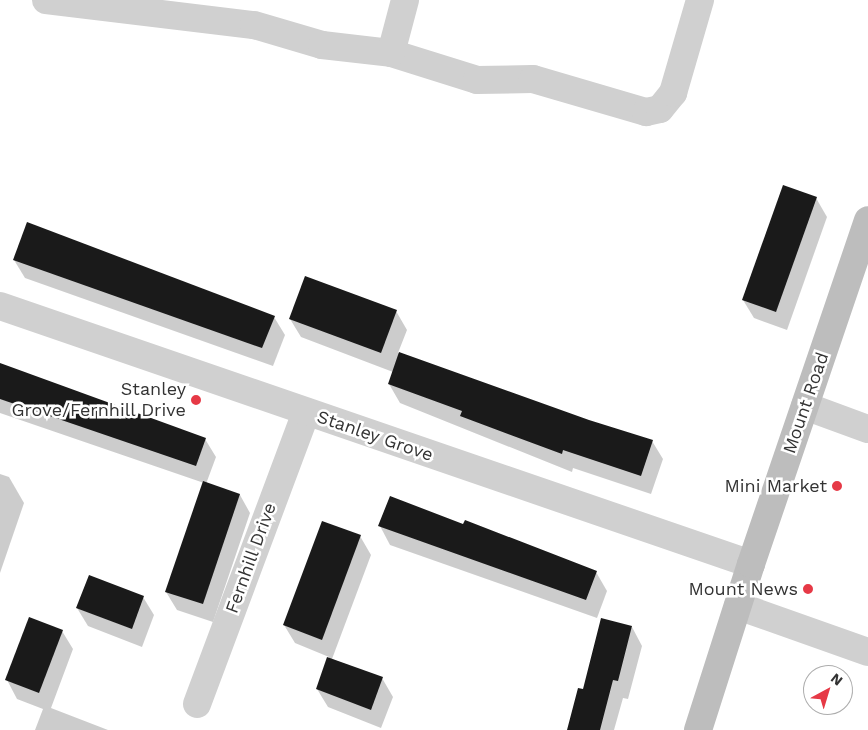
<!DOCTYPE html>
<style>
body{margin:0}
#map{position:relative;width:868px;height:730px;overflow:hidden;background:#fff;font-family:"Work Sans",sans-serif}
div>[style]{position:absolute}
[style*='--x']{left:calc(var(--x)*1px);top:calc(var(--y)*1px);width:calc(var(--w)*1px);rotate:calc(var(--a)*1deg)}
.shadow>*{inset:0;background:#0003}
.building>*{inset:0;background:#1a1a1a}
.minor>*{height:28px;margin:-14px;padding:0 14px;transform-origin:14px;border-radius:14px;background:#d0d0d0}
.tertiary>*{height:28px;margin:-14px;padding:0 14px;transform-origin:14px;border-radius:14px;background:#d0d0d0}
.secondary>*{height:28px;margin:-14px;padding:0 14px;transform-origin:14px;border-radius:14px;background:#bdbdbd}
.dots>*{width:14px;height:14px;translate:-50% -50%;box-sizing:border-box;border:2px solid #fff;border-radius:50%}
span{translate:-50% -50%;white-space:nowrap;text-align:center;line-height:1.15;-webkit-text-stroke:5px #fff;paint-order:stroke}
.poi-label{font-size:18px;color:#333}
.right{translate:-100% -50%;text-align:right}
.street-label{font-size:18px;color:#333}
.north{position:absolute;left:803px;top:665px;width:50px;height:50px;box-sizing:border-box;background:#fff;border:1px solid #adadad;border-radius:50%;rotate:39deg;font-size:14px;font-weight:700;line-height:20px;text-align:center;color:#333}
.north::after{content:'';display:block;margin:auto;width:18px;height:22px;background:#e63946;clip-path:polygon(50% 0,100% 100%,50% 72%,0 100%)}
</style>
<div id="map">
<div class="shadow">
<div style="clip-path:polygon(816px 198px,827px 217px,787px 330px,754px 318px,743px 300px)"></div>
<div style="clip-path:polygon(14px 260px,274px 317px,285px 335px,273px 366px,25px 278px)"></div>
<div style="clip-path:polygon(396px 311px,407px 330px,398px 353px,589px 422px,652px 441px,663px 459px,651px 494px,573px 468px,572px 472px,400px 403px,389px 384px,393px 372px,301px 337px,290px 319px)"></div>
<div style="clip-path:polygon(0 364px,205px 439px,216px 457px,206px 484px,240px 495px,250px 513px,213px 622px,177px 610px,166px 592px,204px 483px,0 413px)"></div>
<div style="clip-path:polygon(0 474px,9px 477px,24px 503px,0 573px)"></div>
<div style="clip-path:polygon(464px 525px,596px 572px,607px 591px,597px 618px,390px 545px,380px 526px)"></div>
<div style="clip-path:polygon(360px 536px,371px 555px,332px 659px,382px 678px,393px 697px,381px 728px,328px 707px,317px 689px,329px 657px,295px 643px,284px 625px)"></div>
<div style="clip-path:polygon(143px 597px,154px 615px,142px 647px,88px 626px,77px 608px)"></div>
<div style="clip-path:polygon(632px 627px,642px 646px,628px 699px,623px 698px,614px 730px,568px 730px,584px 691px)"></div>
<div style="clip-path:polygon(62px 631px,73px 649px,51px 708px,108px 730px,35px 730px,43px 709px,17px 699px,7px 680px)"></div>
</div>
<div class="building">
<div style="clip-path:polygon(783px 185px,817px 197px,776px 312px,742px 300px)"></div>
<div style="clip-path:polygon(27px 222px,275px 316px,262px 348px,13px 260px)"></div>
<div style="clip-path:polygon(305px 276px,397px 310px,381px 353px,289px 319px)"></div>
<div style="clip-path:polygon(399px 352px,589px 420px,653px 440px,641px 476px,563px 450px,562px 454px,460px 416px,462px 411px,388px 384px)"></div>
<div style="clip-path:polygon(0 363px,206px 438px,196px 466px,0 399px)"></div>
<div style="clip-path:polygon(203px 481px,240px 494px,203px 604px,165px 592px)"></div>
<div style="clip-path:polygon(390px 496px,463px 524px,465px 520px,597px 571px,586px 600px,378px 526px)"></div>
<div style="clip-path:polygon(322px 521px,361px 535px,322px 640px,283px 625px)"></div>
<div style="clip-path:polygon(89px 575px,144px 596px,132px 629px,76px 608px)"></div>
<div style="clip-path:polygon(29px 617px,63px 630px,39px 693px,5px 680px)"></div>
<div style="clip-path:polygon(601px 618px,632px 626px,618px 681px,613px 680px,600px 730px,567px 730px,578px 688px,583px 689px)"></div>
<div style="clip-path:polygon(327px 657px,383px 677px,371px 710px,316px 689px)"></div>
</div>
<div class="minor">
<div style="--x:46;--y:0;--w:209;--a:6.9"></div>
<div style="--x:254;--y:25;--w:71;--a:16.4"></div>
<div style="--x:322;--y:45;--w:69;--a:6.6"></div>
<div style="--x:391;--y:53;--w:90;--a:17.4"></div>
<div style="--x:477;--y:80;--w:56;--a:-1"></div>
<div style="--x:533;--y:79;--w:118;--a:16.3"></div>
<div style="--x:646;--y:112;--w:14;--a:-12"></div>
<div style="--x:660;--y:109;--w:21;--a:-51"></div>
<div style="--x:673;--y:93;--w:97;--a:-73.8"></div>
<div style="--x:391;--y:53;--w:55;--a:-75.2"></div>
<div style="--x:805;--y:406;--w:67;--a:20.1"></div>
<div style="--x:738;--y:606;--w:138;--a:19.5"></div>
<div style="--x:197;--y:704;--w:312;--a:-69.5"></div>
</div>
<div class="tertiary">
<div style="--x:0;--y:306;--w:794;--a:18.96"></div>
</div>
<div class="secondary">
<div style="--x:698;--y:730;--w:174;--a:-72.3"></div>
<div style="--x:751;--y:564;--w:363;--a:-71.2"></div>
</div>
<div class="dots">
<div style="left:196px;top:400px;background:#e63946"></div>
<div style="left:837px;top:486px;background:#e63946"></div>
<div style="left:808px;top:589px;background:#e63946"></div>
</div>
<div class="poi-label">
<span class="right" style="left:186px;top:400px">Stanley<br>Grove/Fernhill Drive</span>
<span class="right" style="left:827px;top:486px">Mini Market</span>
<span class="right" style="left:798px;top:589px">Mount News</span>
</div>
<div class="street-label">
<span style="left:806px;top:403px;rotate:-71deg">Mount Road</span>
<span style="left:375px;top:436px;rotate:19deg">Stanley Grove</span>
<span style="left:251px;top:558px;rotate:-70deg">Fernhill Drive</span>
</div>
<div class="north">N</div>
</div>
